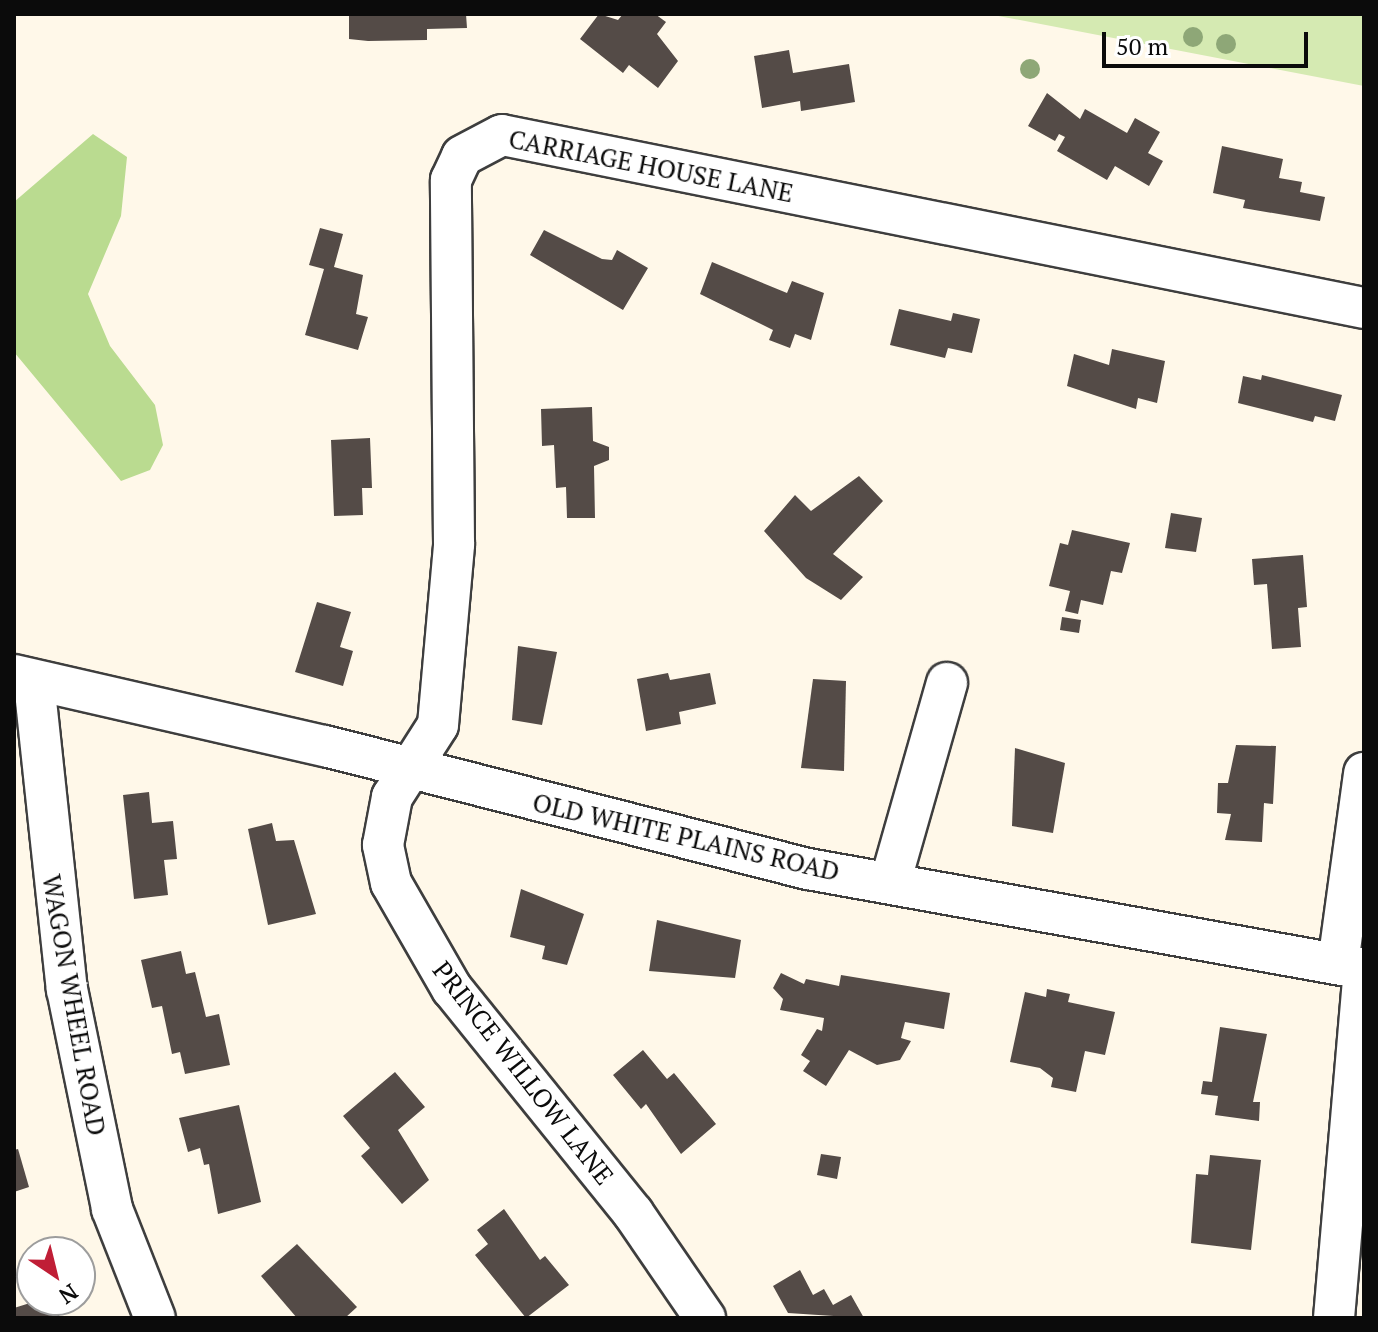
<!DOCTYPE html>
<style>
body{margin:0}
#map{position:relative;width:1378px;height:1332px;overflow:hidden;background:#fff8e9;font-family:"PT Serif",serif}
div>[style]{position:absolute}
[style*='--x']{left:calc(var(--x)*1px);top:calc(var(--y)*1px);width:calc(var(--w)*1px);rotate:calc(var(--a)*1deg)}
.green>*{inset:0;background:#d5eab2}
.forest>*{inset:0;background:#badb90}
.building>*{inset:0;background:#544b47}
.roads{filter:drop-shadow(2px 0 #3e3e3e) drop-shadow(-2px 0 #3e3e3e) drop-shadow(0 2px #3e3e3e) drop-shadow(0 -2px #3e3e3e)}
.minor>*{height:40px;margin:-20px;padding:0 20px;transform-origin:20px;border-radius:20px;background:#fff}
.trees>*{width:20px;height:20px;margin:-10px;border-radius:50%;background:#8ea777}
span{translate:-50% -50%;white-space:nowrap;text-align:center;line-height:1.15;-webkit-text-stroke:8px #fff;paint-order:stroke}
.street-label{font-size:26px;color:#0b0b0b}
.frame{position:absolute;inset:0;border:16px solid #0b0b0b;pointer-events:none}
.north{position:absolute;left:16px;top:1236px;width:80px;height:80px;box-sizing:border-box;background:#fff;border:2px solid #9d9d9d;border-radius:50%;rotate:145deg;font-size:22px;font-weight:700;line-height:32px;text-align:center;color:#0b0b0b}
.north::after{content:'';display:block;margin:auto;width:28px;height:36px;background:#c01e36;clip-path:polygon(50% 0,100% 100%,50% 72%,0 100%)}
.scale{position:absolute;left:1102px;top:32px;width:206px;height:36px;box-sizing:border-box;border:4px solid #0b0b0b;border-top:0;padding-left:10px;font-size:24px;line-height:28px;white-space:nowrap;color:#0b0b0b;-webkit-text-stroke:6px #fff;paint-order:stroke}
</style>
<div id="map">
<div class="green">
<div style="clip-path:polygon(988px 14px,1364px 14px,1364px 86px)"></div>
</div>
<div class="forest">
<div style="clip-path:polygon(93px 134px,127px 157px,121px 216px,88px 294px,110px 346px,155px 405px,163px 445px,150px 470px,121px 481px,14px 352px,14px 202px)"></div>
</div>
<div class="building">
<div style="clip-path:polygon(349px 14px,466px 14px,467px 28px,427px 29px,427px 40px,368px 41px,349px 39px)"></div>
<div style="clip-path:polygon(599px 14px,618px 20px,623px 14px,655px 14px,666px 22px,657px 34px,678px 61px,658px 88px,629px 65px,623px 73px,580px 39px)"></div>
<div style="clip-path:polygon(789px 50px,793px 73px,849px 64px,855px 102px,801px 111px,800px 101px,762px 108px,754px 56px)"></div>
<div style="clip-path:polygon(1047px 93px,1080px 119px,1085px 109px,1127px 133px,1135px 118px,1160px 132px,1148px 153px,1163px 161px,1149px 186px,1115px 166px,1107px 180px,1057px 151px,1065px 137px,1059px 134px,1055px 141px,1028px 126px)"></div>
<div style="clip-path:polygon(1222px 146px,1283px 159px,1279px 178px,1302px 182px,1300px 192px,1325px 197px,1320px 221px,1243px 208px,1245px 200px,1213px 193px)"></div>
<div style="clip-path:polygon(320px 228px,343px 234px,334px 267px,363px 275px,356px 314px,368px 317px,358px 350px,305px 335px,324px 269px,309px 265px)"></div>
<div style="clip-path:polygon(544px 230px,602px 259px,612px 260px,617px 250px,648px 268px,623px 310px,530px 255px)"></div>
<div style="clip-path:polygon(712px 262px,787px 293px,792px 281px,824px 293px,811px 340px,795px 334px,790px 348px,769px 340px,773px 330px,700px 294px)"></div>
<div style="clip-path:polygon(899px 309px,951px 321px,953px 313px,980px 319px,972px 353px,948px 348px,945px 358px,890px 345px)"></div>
<div style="clip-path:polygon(1112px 349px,1165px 361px,1157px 403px,1138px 398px,1136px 409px,1067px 386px,1074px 354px,1109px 365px)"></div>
<div style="clip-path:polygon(1262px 375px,1342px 395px,1335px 421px,1315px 416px,1313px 422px,1238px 403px,1243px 376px,1261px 380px)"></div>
<div style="clip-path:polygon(592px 407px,593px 441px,609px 447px,609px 460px,594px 466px,595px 518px,567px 518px,566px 487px,556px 488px,554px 445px,542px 446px,541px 409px)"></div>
<div style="clip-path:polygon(370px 438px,372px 488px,362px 488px,363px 515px,334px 516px,331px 440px)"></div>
<div style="clip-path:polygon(859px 476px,883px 501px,833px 554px,863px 577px,841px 600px,806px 578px,764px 531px,795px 495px,811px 511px)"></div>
<div style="clip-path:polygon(1171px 513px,1202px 518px,1196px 552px,1165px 548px)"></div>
<div style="clip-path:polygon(1072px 530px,1130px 543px,1122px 573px,1111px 571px,1103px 605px,1081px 600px,1078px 614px,1065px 611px,1070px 591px,1049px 586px,1060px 543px,1068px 545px)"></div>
<div style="clip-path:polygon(1303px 555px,1307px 607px,1298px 608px,1301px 647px,1272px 649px,1267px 584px,1254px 585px,1252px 559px)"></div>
<div style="clip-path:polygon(317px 602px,351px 612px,340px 647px,353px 651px,343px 686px,295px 672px)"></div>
<div style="clip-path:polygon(1062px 617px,1081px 620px,1079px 633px,1060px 630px)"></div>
<div style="clip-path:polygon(518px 646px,557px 652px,542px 725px,512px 720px)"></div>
<div style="clip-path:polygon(668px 673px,670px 680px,710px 673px,716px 704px,679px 712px,681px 724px,646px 731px,637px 679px)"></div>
<div style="clip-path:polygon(813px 679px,846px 681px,844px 771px,801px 768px)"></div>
<div style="clip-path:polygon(1236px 745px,1276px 746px,1273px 804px,1264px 803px,1262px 842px,1225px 840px,1231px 814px,1217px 813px,1218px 783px,1228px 783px)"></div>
<div style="clip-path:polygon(1015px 748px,1065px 763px,1053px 833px,1012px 826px)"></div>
<div style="clip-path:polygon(149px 792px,152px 823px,173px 821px,177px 859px,164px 860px,168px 895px,134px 899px,123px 795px)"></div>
<div style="clip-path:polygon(272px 823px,276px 841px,294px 840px,316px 914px,268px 925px,248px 829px)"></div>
<div style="clip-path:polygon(521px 889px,584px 914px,567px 965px,542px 959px,545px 946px,510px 937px)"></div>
<div style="clip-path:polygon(657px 920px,741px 940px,735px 978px,649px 971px)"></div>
<div style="clip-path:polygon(181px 951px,186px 974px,195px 972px,206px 1017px,219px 1014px,230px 1065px,185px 1074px,180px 1052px,172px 1054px,162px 1006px,152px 1008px,141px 960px)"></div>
<div style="clip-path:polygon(781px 973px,804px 984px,806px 979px,839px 986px,841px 975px,950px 993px,944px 1029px,905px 1022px,901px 1038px,911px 1041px,900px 1060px,877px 1065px,849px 1050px,826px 1086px,803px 1071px,810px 1061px,801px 1055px,817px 1029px,822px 1031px,824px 1018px,780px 1010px,783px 999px,773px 988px)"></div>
<div style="clip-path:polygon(1047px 989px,1070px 994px,1068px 1002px,1115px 1012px,1105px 1055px,1085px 1051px,1076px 1092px,1051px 1087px,1053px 1078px,1040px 1068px,1010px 1062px,1025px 992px,1046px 997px)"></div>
<div style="clip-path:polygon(1220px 1027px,1267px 1034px,1253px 1102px,1260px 1102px,1259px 1121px,1215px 1115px,1218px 1096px,1201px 1094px,1203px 1081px,1212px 1082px)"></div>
<div style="clip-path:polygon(643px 1050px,667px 1079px,674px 1073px,716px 1124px,681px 1154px,646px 1104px,641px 1109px,613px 1075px)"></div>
<div style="clip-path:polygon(395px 1072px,425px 1107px,398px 1130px,429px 1180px,402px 1204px,361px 1156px,370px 1148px,343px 1116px)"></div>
<div style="clip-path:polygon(239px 1105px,261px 1202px,218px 1214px,209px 1164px,204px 1165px,200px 1148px,188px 1152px,179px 1118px)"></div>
<div style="clip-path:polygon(18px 1149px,29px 1187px,14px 1192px,14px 1150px)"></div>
<div style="clip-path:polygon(821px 1154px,841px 1157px,837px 1179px,817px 1175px)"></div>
<div style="clip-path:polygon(1210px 1155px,1261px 1160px,1251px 1250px,1191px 1243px,1196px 1174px,1208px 1175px)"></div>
<div style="clip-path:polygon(504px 1209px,540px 1260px,545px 1256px,569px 1285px,526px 1318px,475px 1255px,488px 1244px,477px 1230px)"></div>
<div style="clip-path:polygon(297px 1244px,357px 1307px,345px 1318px,297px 1318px,261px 1276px)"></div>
<div style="clip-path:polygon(32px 1259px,32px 1300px,55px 1300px,60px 1318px,14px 1318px,14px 1308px,30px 1303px,18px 1264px)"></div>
<div style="clip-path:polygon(800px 1270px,813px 1295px,824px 1289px,833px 1305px,851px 1295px,864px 1318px,788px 1313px,773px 1286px)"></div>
</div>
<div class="roads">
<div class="minor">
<div style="--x:14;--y:675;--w:319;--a:12.9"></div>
<div style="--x:325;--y:746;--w:498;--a:14.3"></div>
<div style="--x:808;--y:869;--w:565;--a:10.2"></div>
<div style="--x:34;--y:682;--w:309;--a:83.9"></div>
<div style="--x:67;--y:989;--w:225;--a:78.4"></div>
<div style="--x:112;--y:1209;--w:117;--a:68.5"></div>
<div style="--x:890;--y:883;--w:208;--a:-74.1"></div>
<div style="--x:1338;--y:964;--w:193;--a:-82.2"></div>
<div style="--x:705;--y:1318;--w:127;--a:-124.4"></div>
<div style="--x:633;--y:1213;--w:288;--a:-128.9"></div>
<div style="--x:452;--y:989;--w:122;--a:-119.9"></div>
<div style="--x:391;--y:883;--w:39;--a:-102"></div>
<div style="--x:383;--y:845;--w:49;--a:-79.4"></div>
<div style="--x:392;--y:797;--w:85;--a:-57.4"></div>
<div style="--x:438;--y:725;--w:182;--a:-84.9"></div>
<div style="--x:454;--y:544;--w:364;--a:-90.5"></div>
<div style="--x:451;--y:180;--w:26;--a:-65"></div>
<div style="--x:462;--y:156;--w:45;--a:-27.7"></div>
<div style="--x:502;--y:135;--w:879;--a:11.35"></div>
<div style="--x:1334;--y:1318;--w:350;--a:-85.1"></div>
</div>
</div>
<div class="trees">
<div style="left:1193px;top:37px"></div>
<div style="left:1226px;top:44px"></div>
<div style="left:1030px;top:69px"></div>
</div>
<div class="street-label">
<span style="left:651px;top:166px;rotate:11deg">CARRIAGE HOUSE LANE</span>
<span style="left:686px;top:837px;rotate:13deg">OLD WHITE PLAINS ROAD</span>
<span style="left:74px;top:1005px;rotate:80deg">WAGON WHEEL ROAD</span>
<span style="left:523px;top:1073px;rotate:52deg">PRINCE WILLOW LANE</span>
</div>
<div class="frame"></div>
<div class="north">N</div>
<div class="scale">50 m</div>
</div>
